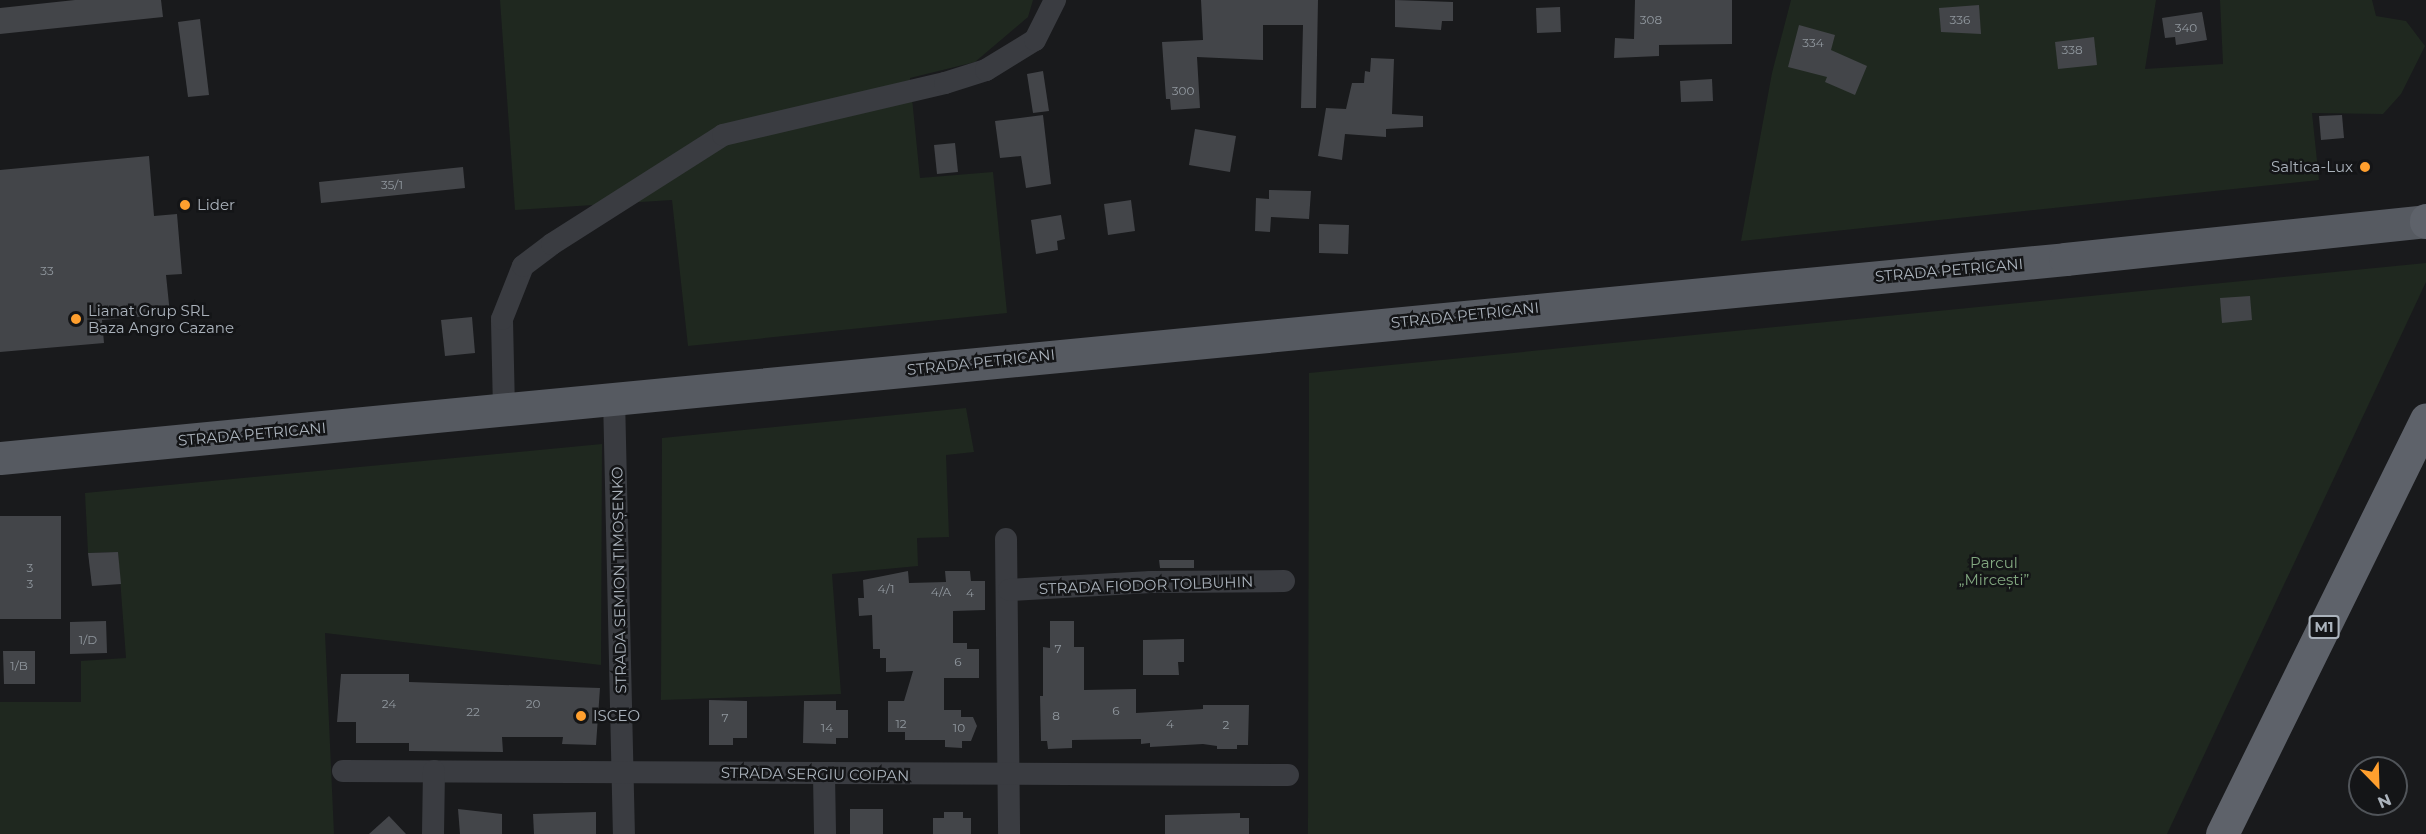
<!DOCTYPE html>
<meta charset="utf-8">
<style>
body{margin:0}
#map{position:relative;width:2426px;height:834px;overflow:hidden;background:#191a1c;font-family:Montserrat,sans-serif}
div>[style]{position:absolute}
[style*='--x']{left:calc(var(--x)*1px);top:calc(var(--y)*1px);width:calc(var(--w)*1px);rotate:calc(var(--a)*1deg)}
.green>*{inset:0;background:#1f281f}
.building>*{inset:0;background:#434549}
.minor>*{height:22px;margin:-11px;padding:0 11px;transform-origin:11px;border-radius:11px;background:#3a3c41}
.primary>*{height:33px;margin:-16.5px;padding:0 16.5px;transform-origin:16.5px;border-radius:16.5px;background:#565a61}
.trunk>*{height:33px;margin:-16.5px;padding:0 16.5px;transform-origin:16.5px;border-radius:16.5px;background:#5e626a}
.dots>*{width:16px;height:16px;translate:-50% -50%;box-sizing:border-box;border:3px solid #141517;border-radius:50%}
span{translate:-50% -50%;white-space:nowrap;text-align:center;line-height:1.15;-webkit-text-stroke:5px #141517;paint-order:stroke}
.number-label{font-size:12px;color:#91989f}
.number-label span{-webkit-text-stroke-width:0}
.shield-label span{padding:2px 4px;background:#141517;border:2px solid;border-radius:4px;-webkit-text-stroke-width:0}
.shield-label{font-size:14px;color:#abb3bc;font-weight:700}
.poi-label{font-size:15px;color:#abb3bc}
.right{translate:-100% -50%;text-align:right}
.left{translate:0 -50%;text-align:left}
.street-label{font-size:15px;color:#abb3bc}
.park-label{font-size:15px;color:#83a981}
.north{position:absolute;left:2348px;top:756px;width:60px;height:60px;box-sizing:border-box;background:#141517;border:2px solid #505459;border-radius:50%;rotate:157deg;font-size:16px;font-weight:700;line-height:24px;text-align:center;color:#abb3bc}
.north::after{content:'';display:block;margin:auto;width:21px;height:27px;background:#ff9f2e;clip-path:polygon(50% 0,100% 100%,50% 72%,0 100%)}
</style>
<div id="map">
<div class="green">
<div style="clip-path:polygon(500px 0,1033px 0,1028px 17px,975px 62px,910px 78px,920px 178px,993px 172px,1007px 313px,688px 346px,672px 200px,515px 210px)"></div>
<div style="clip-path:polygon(1791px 0,2156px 0,2145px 69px,2223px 64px,2220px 0,2372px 0,2376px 16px,2406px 21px,2425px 46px,2401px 94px,2383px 114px,2312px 113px,2319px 180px,1741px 241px,1772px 73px)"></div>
<div style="clip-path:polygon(2426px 263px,2426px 282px,2167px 834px,1308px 834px,1309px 373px)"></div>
<div style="clip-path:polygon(966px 408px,974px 452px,946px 455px,949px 537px,917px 538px,918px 566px,832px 574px,841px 694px,661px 700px,662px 438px)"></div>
<div style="clip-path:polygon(602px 444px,601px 665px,325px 633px,334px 834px,0 834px,0 702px,81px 702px,81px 661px,126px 658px,118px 552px,88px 553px,85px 493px)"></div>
</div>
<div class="building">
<div style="clip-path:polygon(75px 0,161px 0,163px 17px,0 34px,0 8px)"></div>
<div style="clip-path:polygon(1201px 0,1318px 0,1316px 108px,1301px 108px,1303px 25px,1263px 25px,1263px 60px,1197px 57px,1200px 108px,1171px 110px,1170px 99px,1166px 99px,1162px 42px,1203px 40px)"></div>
<div style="clip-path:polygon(1395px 0,1453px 2px,1453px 21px,1442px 21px,1441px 30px,1395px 27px)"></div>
<div style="clip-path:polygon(1635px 0,1732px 0,1732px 44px,1659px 45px,1659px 56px,1614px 58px,1615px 38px,1634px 39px)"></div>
<div style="clip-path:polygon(1979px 5px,1981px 34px,1941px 32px,1939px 8px)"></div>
<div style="clip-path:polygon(1560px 7px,1561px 32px,1537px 33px,1536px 8px)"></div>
<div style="clip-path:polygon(2202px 12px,2207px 40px,2176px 45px,2175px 37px,2165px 38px,2162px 18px)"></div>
<div style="clip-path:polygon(200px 19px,209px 95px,188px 97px,178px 22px)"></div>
<div style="clip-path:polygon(1799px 25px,1835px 35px,1831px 50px,1867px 66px,1855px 95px,1825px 82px,1827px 77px,1788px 67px)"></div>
<div style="clip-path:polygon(2094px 37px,2097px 65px,2058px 69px,2055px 42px)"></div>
<div style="clip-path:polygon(1371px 58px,1394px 59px,1392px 114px,1423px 116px,1423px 127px,1386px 129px,1386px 137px,1345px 134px,1342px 160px,1318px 156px,1326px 108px,1346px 109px,1352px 83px,1364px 83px,1365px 71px,1370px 72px)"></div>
<div style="clip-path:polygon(1043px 71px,1049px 111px,1033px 113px,1027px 74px)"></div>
<div style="clip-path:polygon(1712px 79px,1713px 101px,1681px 102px,1680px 81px)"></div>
<div style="clip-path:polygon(1043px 115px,1051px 184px,1026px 188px,1021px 156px,1000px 158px,995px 121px)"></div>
<div style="clip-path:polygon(2342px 115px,2344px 138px,2321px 140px,2319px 116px)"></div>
<div style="clip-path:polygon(1195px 129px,1236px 136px,1230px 172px,1189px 165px)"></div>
<div style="clip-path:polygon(955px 143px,958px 172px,937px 174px,934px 145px)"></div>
<div style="clip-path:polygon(149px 156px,154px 216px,177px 214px,182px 274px,166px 275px,170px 314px,102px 320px,104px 343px,0 352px,0 170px)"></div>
<div style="clip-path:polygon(463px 167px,465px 188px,321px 203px,319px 182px)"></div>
<div style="clip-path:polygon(1269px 190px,1311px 191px,1309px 219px,1271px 217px,1270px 232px,1255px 231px,1256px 198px,1269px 199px)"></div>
<div style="clip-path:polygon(1131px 200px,1135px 231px,1108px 235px,1104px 204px)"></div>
<div style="clip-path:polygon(1061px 215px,1065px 239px,1057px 241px,1058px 250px,1036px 254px,1031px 220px)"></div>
<div style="clip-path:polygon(1319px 224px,1349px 225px,1348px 254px,1319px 253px)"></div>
<div style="clip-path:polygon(2250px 296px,2252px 320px,2222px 323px,2220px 298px)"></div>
<div style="clip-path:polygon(472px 317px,475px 353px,445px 356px,441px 320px)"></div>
<div style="clip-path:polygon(0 516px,61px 516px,61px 619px,0 619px)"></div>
<div style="clip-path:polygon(118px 552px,121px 584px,92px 586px,88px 553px)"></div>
<div style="clip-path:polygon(1159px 560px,1194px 560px,1194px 568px,1160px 568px)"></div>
<div style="clip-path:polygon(908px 571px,909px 583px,946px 582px,945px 571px,970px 571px,971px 581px,985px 581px,985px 610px,953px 611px,953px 643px,967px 643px,967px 649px,979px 649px,979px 678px,944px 678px,944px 710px,961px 710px,961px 717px,973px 717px,977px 726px,971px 741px,962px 741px,962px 748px,945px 747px,945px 740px,905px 740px,905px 732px,888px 732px,888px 701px,904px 701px,913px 671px,886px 672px,886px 658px,880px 658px,880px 649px,873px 649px,872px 615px,859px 616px,858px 598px,864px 598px,863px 580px)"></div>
<div style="clip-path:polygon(106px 621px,107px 653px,70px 654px,70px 622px)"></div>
<div style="clip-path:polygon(1050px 621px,1074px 621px,1074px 647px,1084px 647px,1084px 690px,1136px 689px,1136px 713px,1203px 709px,1203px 705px,1249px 705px,1248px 745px,1237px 745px,1237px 749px,1217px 749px,1217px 746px,1203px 744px,1150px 747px,1150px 743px,1141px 744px,1141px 739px,1072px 740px,1072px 748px,1048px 749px,1047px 741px,1041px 741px,1040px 696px,1043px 696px,1043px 647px,1050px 648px)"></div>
<div style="clip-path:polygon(1184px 639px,1184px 662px,1178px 662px,1179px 675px,1143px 675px,1143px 640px)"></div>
<div style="clip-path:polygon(3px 651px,35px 651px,35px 684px,4px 684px)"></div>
<div style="clip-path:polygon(341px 674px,409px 674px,409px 682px,600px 688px,596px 745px,562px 744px,563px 737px,502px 737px,503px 752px,409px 751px,409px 743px,356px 743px,356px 722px,337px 722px)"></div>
<div style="clip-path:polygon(709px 700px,747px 701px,747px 738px,733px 738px,733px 745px,709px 745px)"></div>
<div style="clip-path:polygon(804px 701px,836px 701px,836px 710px,848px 710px,848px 738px,836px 738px,836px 744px,803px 743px)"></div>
<div style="clip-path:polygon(458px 809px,502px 814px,502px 834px,460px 834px)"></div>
<div style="clip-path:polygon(850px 809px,883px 809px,883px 834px,850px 834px)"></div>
<div style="clip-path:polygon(596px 812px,596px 834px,534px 834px,533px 814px)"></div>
<div style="clip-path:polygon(944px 812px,963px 812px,963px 818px,971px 818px,971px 834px,933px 834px,933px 818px,944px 818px)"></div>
<div style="clip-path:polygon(1240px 813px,1240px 818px,1249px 818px,1249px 834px,1165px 834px,1165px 815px)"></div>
<div style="clip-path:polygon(389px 816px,406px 834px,369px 834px)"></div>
</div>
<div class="minor">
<div style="--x:614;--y:397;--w:437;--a:88.7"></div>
<div style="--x:504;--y:409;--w:90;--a:-91.3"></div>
<div style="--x:502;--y:319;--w:57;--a:-68.4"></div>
<div style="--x:523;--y:266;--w:36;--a:-37"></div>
<div style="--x:552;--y:244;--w:203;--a:-32.5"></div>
<div style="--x:723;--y:135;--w:228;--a:-13.2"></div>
<div style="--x:945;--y:83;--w:43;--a:-17.6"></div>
<div style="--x:986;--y:70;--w:57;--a:-31.5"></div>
<div style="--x:1035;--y:40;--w:45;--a:-63.4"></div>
<div style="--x:1006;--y:539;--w:295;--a:89.4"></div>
<div style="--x:1009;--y:590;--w:142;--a:-3.2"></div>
<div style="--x:1151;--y:582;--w:133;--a:-0.4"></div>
<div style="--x:343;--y:771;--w:945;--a:0.24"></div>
<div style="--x:824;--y:775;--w:59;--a:89"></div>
<div style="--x:433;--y:834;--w:63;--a:-89.1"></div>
</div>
<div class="primary">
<div style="--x:0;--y:458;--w:2075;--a:-5.5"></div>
<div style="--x:2065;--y:259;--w:363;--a:-6"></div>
</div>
<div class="trunk">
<div style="--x:2426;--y:220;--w:2;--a:90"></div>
<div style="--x:2222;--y:834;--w:462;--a:-63.8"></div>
</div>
<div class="dots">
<div style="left:2365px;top:167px;background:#ff9f2e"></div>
<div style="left:185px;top:205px;background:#ff9f2e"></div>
<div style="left:76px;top:319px;background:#ff9f2e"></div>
<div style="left:581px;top:716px;background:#ff9f2e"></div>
</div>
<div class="number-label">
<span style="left:1651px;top:20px">308</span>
<span style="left:1960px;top:20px">336</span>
<span style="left:2186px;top:28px">340</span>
<span style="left:1813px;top:43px">334</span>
<span style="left:2072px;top:50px">338</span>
<span style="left:1183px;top:91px">300</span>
<span style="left:392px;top:185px">35/1</span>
<span style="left:47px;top:271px">33</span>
<span style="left:30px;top:568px">3</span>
<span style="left:30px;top:584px">3</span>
<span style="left:886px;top:589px">4/1</span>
<span style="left:941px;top:592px">4/A</span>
<span style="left:970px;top:593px">4</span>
<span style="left:88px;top:640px">1/D</span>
<span style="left:1058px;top:649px">7</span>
<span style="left:958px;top:662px">6</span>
<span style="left:19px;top:666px">1/B</span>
<span style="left:389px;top:704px">24</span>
<span style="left:533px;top:704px">20</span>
<span style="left:1116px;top:711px">6</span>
<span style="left:473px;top:712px">22</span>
<span style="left:1056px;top:716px">8</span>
<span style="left:725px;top:718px">7</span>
<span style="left:901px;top:724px">12</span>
<span style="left:1170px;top:724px">4</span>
<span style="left:1226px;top:725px">2</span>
<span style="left:827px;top:728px">14</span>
<span style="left:959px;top:728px">10</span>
</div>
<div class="shield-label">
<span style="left:2324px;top:627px">M1</span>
</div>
<div class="poi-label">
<span class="right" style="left:2353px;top:167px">Saltica-Lux</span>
<span class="left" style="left:197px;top:205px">Lider</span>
<span class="left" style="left:88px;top:319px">Lianat Grup SRL<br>Baza Angro Cazane</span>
<span class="left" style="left:593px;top:716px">ISCEO</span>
</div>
<div class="street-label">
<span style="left:1949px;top:270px;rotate:-5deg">STRADA PETRICANI</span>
<span style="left:1465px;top:315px;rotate:-6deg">STRADA PETRICANI</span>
<span style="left:981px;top:362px;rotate:-6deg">STRADA PETRICANI</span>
<span style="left:252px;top:434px;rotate:-5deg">STRADA PETRICANI</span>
<span style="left:619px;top:580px;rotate:-91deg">STRADA SEMION TIMOȘENKO</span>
<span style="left:1146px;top:585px;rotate:-2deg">STRADA FIODOR TOLBUHIN</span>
<span style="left:815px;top:774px;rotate:1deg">STRADA SERGIU COIPAN</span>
</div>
<div class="park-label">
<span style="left:1994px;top:571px">Parcul<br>„Mircești”</span>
</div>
<div class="north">N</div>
</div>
